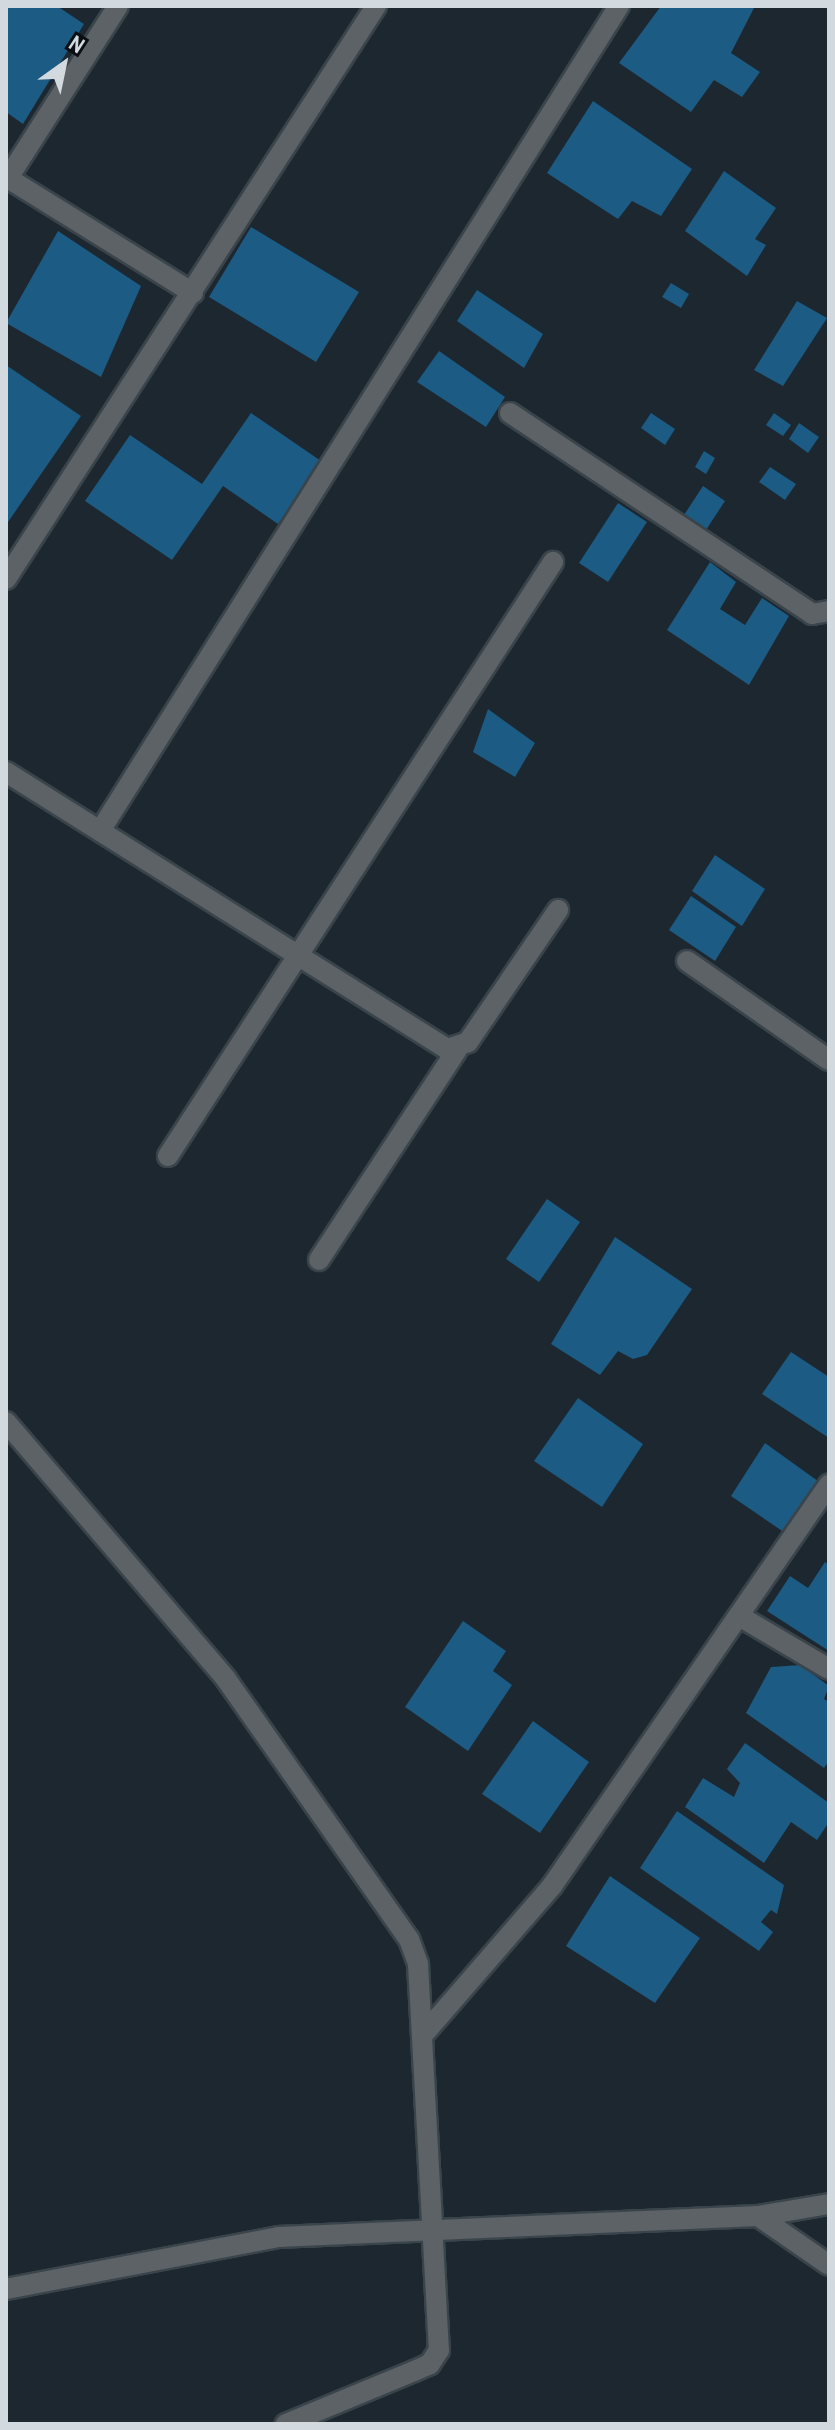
<!DOCTYPE html>
<style>
body{margin:0}
#map{position:relative;width:835px;height:2430px;overflow:hidden;background:#1d272f;font-family:"Archivo Narrow",sans-serif}
div>[style]{position:absolute}
[style*='--x']{left:calc(var(--x)*1px);top:calc(var(--y)*1px);width:calc(var(--w)*1px);rotate:calc(var(--a)*1deg)}
.building>*{inset:0;background:#1b5b84}
.roads{filter:drop-shadow(2px 0 #3a444b) drop-shadow(-2px 0 #3a444b) drop-shadow(0 2px #3a444b) drop-shadow(0 -2px #3a444b)}
.street>*{height:20px;margin:-10px;padding:0 10px;transform-origin:10px;border-radius:10px;background:#5d6266}
span{translate:-50% -50%;white-space:nowrap;text-align:center;line-height:1.15;-webkit-text-stroke:7px #0b0f13;paint-order:stroke}
.frame{position:absolute;inset:0;border:8px solid #d3dadf;pointer-events:none}
.north{position:absolute;left:24px;top:24px;width:80px;height:80px;-webkit-text-stroke:6px #0b0f13;paint-order:stroke;rotate:33deg;font-size:22px;font-weight:700;line-height:32px;text-align:center;color:#d3dadf}
.north::after{content:'';display:block;margin:auto;width:28px;height:36px;background:#d3dadf;clip-path:polygon(50% 0,100% 100%,50% 72%,0 100%)}
</style>
<div id="map">
<div class="building">
<div style="clip-path:polygon(6px 6px,57px 6px,84px 24px,23px 124px,6px 112px)"></div>
<div style="clip-path:polygon(661px 6px,755px 6px,731px 53px,760px 72px,742px 97px,714px 80px,691px 112px,619px 63px)"></div>
<div style="clip-path:polygon(593px 101px,692px 169px,661px 216px,632px 201px,618px 219px,547px 173px)"></div>
<div style="clip-path:polygon(724px 171px,776px 208px,755px 239px,766px 245px,747px 276px,685px 231px)"></div>
<div style="clip-path:polygon(251px 227px,359px 292px,316px 362px,209px 297px)"></div>
<div style="clip-path:polygon(58px 231px,141px 286px,101px 377px,6px 323px)"></div>
<div style="clip-path:polygon(671px 283px,689px 294px,681px 308px,662px 297px)"></div>
<div style="clip-path:polygon(477px 290px,543px 334px,524px 368px,457px 321px)"></div>
<div style="clip-path:polygon(797px 301px,827px 318px,783px 386px,754px 370px)"></div>
<div style="clip-path:polygon(439px 351px,505px 397px,486px 427px,417px 382px)"></div>
<div style="clip-path:polygon(6px 365px,81px 416px,6px 525px)"></div>
<div style="clip-path:polygon(251px 413px,321px 461px,278px 524px,223px 486px,172px 560px,85px 501px,130px 435px,202px 484px)"></div>
<div style="clip-path:polygon(651px 413px,675px 429px,665px 445px,641px 428px)"></div>
<div style="clip-path:polygon(774px 413px,791px 425px,783px 436px,766px 425px)"></div>
<div style="clip-path:polygon(799px 423px,819px 437px,808px 453px,789px 439px)"></div>
<div style="clip-path:polygon(704px 451px,715px 458px,706px 474px,695px 467px)"></div>
<div style="clip-path:polygon(770px 467px,796px 484px,785px 500px,759px 482px)"></div>
<div style="clip-path:polygon(703px 486px,725px 501px,704px 533px,682px 518px)"></div>
<div style="clip-path:polygon(618px 503px,647px 522px,608px 582px,579px 563px)"></div>
<div style="clip-path:polygon(710px 562px,736px 582px,720px 609px,745px 625px,762px 598px,789px 616px,749px 685px,667px 630px)"></div>
<div style="clip-path:polygon(488px 709px,535px 743px,515px 777px,473px 752px)"></div>
<div style="clip-path:polygon(715px 855px,765px 889px,742px 926px,692px 891px)"></div>
<div style="clip-path:polygon(691px 896px,736px 927px,715px 961px,669px 930px)"></div>
<div style="clip-path:polygon(547px 1199px,580px 1222px,539px 1282px,506px 1259px)"></div>
<div style="clip-path:polygon(615px 1237px,692px 1289px,647px 1355px,633px 1359px,618px 1351px,600px 1375px,551px 1344px)"></div>
<div style="clip-path:polygon(791px 1352px,829px 1377px,829px 1438px,762px 1394px)"></div>
<div style="clip-path:polygon(578px 1398px,643px 1444px,602px 1507px,534px 1461px)"></div>
<div style="clip-path:polygon(765px 1443px,822px 1484px,788px 1535px,731px 1496px)"></div>
<div style="clip-path:polygon(825px 1562px,829px 1565px,829px 1651px,767px 1611px,790px 1576px,808px 1588px)"></div>
<div style="clip-path:polygon(463px 1621px,506px 1651px,493px 1671px,512px 1685px,468px 1751px,405px 1707px)"></div>
<div style="clip-path:polygon(800px 1665px,829px 1686px,824px 1699px,829px 1702px,829px 1761px,824px 1768px,746px 1713px,771px 1667px)"></div>
<div style="clip-path:polygon(533px 1721px,589px 1762px,540px 1833px,482px 1794px)"></div>
<div style="clip-path:polygon(745px 1743px,829px 1803px,829px 1822px,817px 1840px,791px 1822px,764px 1863px,685px 1807px,703px 1778px,734px 1797px,740px 1783px,727px 1769px)"></div>
<div style="clip-path:polygon(677px 1811px,784px 1885px,777px 1914px,771px 1910px,761px 1922px,773px 1932px,759px 1951px,640px 1868px)"></div>
<div style="clip-path:polygon(610px 1876px,700px 1938px,655px 2003px,566px 1946px)"></div>
</div>
<div class="roads">
<div class="street">
<div style="--x:6;--y:177;--w:220;--a:31.8"></div>
<div style="--x:8;--y:178;--w:204;--a:-57.4"></div>
<div style="--x:510;--y:413;--w:363;--a:33.6"></div>
<div style="--x:812;--y:614;--w:17;--a:-10"></div>
<div style="--x:6;--y:579;--w:682;--a:-57.15"></div>
<div style="--x:6;--y:772;--w:521;--a:32.13"></div>
<div style="--x:447;--y:1049;--w:22;--a:-18"></div>
<div style="--x:468;--y:1042;--w:160;--a:-55.7"></div>
<div style="--x:100;--y:831;--w:975;--a:-57.83"></div>
<div style="--x:687;--y:961;--w:173;--a:34.9"></div>
<div style="--x:168;--y:1156;--w:708;--a:-57.05"></div>
<div style="--x:319;--y:1260;--w:251;--a:-56.7"></div>
<div style="--x:6;--y:1422;--w:338;--a:49.4"></div>
<div style="--x:226;--y:1679;--w:318;--a:54.9"></div>
<div style="--x:409;--y:1939;--w:27;--a:70"></div>
<div style="--x:418;--y:1964;--w:387;--a:86.9"></div>
<div style="--x:439;--y:2350;--w:17;--a:123"></div>
<div style="--x:430;--y:2364;--w:17;--a:156"></div>
<div style="--x:414;--y:2371;--w:139;--a:157.5"></div>
<div style="--x:739;--y:1616;--w:104;--a:30.5"></div>
<div style="--x:423;--y:2035;--w:197;--a:-49.1"></div>
<div style="--x:552;--y:1886;--w:488;--a:-55.4"></div>
<div style="--x:758;--y:2216;--w:86;--a:34.6"></div>
<div style="--x:6;--y:2289;--w:277;--a:-10.8"></div>
<div style="--x:278;--y:2237;--w:480;--a:-2.5"></div>
<div style="--x:758;--y:2216;--w:72;--a:-9.6"></div>
</div>
</div>
<div class="frame"></div>
<div class="north">N</div>
</div>
